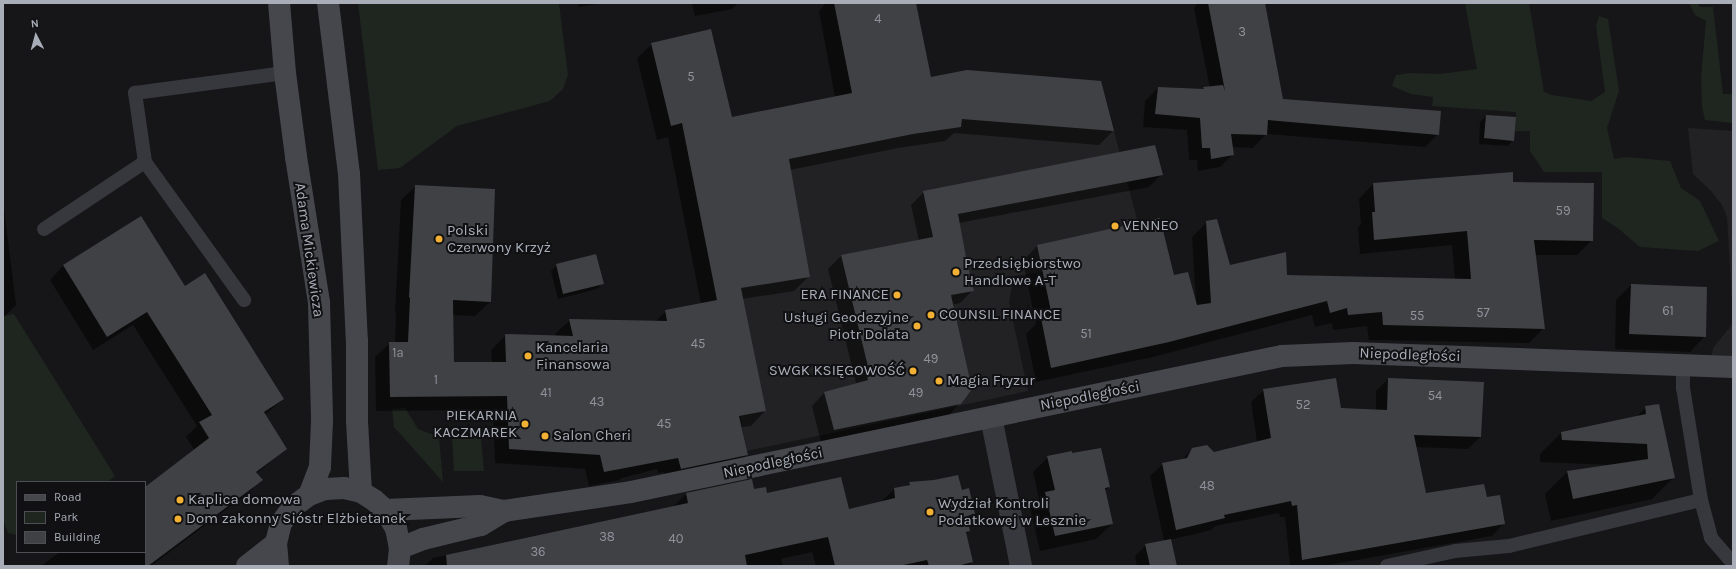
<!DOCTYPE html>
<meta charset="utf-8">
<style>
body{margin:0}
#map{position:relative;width:1736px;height:569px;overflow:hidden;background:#161618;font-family:Karla,sans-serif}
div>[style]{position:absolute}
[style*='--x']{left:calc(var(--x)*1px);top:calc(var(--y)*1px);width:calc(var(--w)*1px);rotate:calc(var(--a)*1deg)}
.built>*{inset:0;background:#222225}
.green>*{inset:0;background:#1e261f}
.shadow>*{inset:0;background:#0007}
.building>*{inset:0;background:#404145}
.lane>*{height:14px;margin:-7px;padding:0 7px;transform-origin:7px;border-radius:7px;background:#37383d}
.street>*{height:22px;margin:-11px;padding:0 11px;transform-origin:11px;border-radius:11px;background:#37383d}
.secondary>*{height:22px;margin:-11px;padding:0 11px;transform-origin:11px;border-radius:11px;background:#45474d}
.dots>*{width:11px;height:11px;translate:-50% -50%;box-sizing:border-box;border:2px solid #111113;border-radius:50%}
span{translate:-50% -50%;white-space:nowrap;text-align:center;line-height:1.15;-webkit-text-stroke:4px #111113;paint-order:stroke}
.number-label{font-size:13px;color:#8e929b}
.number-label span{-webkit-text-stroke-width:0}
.poi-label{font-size:15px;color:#a8adb8}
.left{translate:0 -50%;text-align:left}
.right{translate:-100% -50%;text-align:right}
.street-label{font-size:15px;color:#a8adb8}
.frame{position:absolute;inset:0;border:4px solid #a8adb8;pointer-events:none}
.legend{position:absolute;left:16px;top:481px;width:130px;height:72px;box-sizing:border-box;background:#111113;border:1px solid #4d4f55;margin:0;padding:5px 7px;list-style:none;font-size:12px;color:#a8adb8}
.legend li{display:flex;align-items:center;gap:8px;height:20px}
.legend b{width:20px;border:1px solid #4d4f55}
.north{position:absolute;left:16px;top:16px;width:40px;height:40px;-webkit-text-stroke:3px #111113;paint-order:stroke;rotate:354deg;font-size:11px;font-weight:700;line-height:16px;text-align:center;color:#a8adb8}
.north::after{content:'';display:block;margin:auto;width:14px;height:18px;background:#a8adb8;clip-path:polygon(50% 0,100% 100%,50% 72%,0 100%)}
</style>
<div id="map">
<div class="built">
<div style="clip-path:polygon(967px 70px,1101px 81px,1145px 250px,1043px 272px,1014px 276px,1009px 302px,1028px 391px,747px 451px,683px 127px)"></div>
<div style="clip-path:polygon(1688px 128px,1733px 131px,1733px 368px,1710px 367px,1713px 348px,1731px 326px,1733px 316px,1727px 217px,1722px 205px,1711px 191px,1693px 174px)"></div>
</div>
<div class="green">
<div style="clip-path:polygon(358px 3px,559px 3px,568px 75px,563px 89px,550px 101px,457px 126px,400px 168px,378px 170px)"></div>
<div style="clip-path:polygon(1465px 3px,1529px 3px,1544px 92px,1552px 95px,1591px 101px,1605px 92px,1596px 25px,1599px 16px,1608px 19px,1619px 91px,1607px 128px,1614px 159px,1626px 157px,1670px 161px,1681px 188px,1700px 201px,1719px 241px,1698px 251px,1640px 247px,1619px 229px,1602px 218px,1602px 172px,1544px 172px,1530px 151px,1530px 131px,1515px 131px,1516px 112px,1432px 106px,1433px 97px,1411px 94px,1392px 86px,1396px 75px,1411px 73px,1440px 74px,1477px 69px)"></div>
<div style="clip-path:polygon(1689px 3px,1698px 3px,1700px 7px,1713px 7px,1723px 94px,1733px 94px,1733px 123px,1705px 120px,1702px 107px,1701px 77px,1706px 21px,1695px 15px)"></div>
<div style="clip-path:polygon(14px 314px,115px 476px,107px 482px,17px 482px,17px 535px,8px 533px,3px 519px,3px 316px)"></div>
<div style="clip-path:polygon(405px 408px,418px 429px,439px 437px,443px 482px,394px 427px,392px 409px)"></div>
<div style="clip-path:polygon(481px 438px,484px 471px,454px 471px,452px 439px)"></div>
</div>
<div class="shadow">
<div style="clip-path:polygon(578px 3px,603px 3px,579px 7px)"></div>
<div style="clip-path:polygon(692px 3px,738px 3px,732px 9px,695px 16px)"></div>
<div style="clip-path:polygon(826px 3px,915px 3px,930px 78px,1113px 131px,1099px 145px,954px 133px,945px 141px,898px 148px,790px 170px,809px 276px,794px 291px,742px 299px,765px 411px,751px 426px,741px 427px,747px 455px,732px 469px,666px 483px,664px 472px,658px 473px,657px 469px,622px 478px,619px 480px,589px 486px,585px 469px,495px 463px,493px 410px,376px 411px,375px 357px,390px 343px,395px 343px,396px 312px,395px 312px,401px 200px,416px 186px,490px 302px,475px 316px,452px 315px,454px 363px,492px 363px,491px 350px,506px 335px,556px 337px,555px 334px,570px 320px,655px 322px,666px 311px,701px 304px,668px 137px,657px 140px,637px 58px,652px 44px,731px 118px,835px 97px,819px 11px)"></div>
<div style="clip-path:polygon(1198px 3px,1264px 3px,1283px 100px,1438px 134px,1425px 147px,1266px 134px,1253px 148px,1232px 147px,1233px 154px,1220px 167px,1198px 171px,1197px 160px,1189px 160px,1187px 130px,1143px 127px,1145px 101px,1158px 88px,1202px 90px,1210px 88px,1194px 8px)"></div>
<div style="clip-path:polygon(1486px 116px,1513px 140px,1508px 146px,1479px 144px,1480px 122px)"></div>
<div style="clip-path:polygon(1161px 175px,1149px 187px,959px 223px,973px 290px,960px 303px,952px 305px,960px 403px,947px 417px,821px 442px,812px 406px,824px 393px,856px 383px,828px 269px,841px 256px,919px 241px,911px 205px,924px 192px)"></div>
<div style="clip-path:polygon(1512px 183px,1592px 240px,1577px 255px,1535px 255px,1544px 328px,1529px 343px,1369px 340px,1367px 326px,1333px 330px,1332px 323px,1315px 327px,1312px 315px,1153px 357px,1036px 382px,1026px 334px,1036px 324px,1023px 261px,1037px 246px,1173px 276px,1196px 301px,1192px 237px,1207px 222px,1229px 266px,1286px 275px,1455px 280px,1452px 245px,1360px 254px,1358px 228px,1361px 224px,1359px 199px,1373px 184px)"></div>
<div style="clip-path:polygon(3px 200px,16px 305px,3px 318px)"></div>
<div style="clip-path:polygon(140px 217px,184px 287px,283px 399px,265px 415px,285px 449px,256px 474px,261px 480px,248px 493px,151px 566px,41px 566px,60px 552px,145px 552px,145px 488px,195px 451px,186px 437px,197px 426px,133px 325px,93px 350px,50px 280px,63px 266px)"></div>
<div style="clip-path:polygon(557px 265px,603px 283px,597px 289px,558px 299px,551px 271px)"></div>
<div style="clip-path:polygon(1631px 285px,1705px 336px,1690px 352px,1615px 349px,1616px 300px)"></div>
<div style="clip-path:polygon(1388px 379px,1480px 437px,1468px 449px,1415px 447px,1425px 494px,1486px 498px,1504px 523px,1492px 536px,1323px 566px,1290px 566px,1285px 517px,1280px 517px,1279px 513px,1215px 526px,1211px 530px,1170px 540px,1176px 566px,1137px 566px,1135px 556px,1146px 545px,1164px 541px,1150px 476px,1163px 464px,1182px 460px,1192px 449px,1214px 453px,1257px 442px,1251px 402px,1264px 390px,1340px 409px,1376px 411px,1376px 391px)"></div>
<div style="clip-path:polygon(1646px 407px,1674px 477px,1652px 499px,1551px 521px,1545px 494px,1567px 472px,1610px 465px,1540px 462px,1540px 454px,1562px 432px,1636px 417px)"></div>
<div style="clip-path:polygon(1072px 454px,1109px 487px,1105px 491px,1112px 524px,1096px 539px,1040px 551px,1030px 508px,1039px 499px,1033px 472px,1048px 457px)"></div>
<div style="clip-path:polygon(910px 483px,961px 491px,974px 514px,967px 521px,969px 531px,966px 534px,972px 562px,968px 566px,816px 566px,812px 552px,781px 559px,783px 566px,680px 566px,670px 510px,686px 494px,754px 490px,849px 510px,881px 502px,894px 489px,906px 487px)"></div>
<div style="clip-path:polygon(644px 514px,654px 566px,425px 566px,433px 558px)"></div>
</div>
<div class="building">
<div style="clip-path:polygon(834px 3px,916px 3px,931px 77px,967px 70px,1101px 81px,1114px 131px,962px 119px,961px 127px,913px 134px,789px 159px,810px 277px,741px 288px,766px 411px,739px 416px,748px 455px,681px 469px,678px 458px,604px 472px,600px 455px,509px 449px,507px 396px,390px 397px,389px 342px,408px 342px,410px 298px,409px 297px,415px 185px,495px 189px,491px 302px,453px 300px,454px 362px,506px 362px,505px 334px,573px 336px,569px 319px,667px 321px,665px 310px,717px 300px,682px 123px,671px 126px,651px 43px,711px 29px,732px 117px,852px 93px)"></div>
<div style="clip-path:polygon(1208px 3px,1265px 3px,1283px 99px,1441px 111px,1439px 135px,1268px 120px,1267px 135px,1231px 134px,1234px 155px,1211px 159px,1210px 148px,1202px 148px,1200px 118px,1155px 114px,1158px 87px,1204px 89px,1203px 87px,1223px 85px,1225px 91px)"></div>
<div style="clip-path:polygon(1486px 115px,1516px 117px,1514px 141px,1484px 138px)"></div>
<div style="clip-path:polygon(1155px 145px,1163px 175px,958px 214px,967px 262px,974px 291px,951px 295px,972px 389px,961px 404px,834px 430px,824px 392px,868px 380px,866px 371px,869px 371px,841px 255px,933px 237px,923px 191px)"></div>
<div style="clip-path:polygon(1513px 172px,1513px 182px,1594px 183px,1593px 241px,1534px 240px,1545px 329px,1383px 325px,1382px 312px,1348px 315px,1347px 308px,1330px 313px,1327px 301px,1169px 342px,1051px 368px,1041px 318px,1052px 316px,1037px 245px,1160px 218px,1174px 275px,1188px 272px,1197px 305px,1211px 303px,1206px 221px,1217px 219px,1230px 265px,1286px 252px,1287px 275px,1471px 279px,1467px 231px,1374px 240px,1372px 212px,1375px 212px,1373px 183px)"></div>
<div style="clip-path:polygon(141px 216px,185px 286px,205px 273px,284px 399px,264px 412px,287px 449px,256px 472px,263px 480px,148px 566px,145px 566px,145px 487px,209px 438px,199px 422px,212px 415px,147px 312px,107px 337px,63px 265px)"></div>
<div style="clip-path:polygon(596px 254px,604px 284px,563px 294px,556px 264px)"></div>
<div style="clip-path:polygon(1631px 284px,1707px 287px,1706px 337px,1629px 334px)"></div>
<div style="clip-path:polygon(1336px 378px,1341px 408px,1387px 410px,1388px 378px,1484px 382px,1481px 437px,1414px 435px,1426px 493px,1484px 484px,1487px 497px,1500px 495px,1505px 524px,1302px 560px,1297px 505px,1292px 506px,1291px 501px,1224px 515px,1225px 518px,1176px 530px,1162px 463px,1187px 458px,1192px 448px,1207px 445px,1214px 452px,1271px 438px,1263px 389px)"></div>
<div style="clip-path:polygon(1659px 404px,1675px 478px,1573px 499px,1567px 471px,1648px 459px,1647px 444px,1562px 440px,1561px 432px,1646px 414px,1645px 406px)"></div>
<div style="clip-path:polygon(1101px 448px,1110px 487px,1105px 488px,1113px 524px,1055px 536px,1045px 492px,1055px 490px,1047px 456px,1072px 451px,1072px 453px)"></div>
<div style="clip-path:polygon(958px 475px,962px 490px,969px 488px,975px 514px,967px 516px,970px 531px,966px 532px,973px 562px,957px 566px,929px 566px,927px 560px,899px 566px,835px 566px,828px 537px,745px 555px,747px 566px,447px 566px,446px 555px,688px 503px,686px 493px,752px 479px,754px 489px,766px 487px,767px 493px,841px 477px,849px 509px,895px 498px,894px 488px,910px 485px,909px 482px,934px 480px)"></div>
<div style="clip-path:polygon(1171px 539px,1177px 566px,1150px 566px,1145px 544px)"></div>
</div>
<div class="lane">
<div style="--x:145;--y:162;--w:70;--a:-98.2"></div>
<div style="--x:135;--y:93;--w:151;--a:-7.6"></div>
<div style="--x:44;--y:229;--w:121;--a:-33.6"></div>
<div style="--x:145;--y:162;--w:170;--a:54.3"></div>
<div style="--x:1701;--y:500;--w:39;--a:75"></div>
<div style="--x:1711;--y:538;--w:33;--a:49"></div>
<div style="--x:1387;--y:566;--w:70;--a:-12.4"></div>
<div style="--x:1455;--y:551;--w:54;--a:-5.3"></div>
<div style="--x:1509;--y:546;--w:197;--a:-13.5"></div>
<div style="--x:1701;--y:500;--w:113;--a:-99.1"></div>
<div style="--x:1683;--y:388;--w:21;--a:-90"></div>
</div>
<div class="street">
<div style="--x:991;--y:417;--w:152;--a:78.6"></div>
</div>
<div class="secondary">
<div style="--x:279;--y:3;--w:70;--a:85.1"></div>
<div style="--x:285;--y:73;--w:85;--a:82.5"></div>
<div style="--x:296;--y:157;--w:148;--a:81"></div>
<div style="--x:319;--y:303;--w:118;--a:88.5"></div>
<div style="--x:322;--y:421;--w:46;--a:92.5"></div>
<div style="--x:320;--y:467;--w:30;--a:111"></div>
<div style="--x:328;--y:3;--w:172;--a:83"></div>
<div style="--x:349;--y:174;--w:167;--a:87.3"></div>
<div style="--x:357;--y:341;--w:80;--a:90"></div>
<div style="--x:357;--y:421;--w:71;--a:86.8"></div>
<div style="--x:385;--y:510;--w:95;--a:-2.4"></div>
<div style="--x:480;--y:506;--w:25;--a:12"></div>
<div style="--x:504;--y:511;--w:128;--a:-8.5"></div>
<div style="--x:631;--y:492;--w:665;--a:-11.8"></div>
<div style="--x:1282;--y:356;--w:71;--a:-2.4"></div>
<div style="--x:1353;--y:353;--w:380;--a:2.1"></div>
<div style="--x:400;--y:548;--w:25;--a:-21"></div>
<div style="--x:423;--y:539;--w:60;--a:-13.6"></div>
<div style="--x:481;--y:525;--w:27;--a:-31"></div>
<div style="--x:247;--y:566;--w:37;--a:-38"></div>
<div style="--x:278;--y:566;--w:23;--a:-95"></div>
<div style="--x:276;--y:543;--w:21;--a:-76"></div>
<div style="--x:281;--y:523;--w:20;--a:-53"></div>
<div style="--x:293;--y:507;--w:20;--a:-37"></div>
<div style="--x:309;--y:495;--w:17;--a:-21"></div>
<div style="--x:325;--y:489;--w:19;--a:-3"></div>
<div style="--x:344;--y:488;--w:17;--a:13"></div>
<div style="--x:361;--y:492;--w:15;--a:32"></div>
<div style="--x:374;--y:500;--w:15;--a:42"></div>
<div style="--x:385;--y:510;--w:21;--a:59"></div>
<div style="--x:396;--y:528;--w:20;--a:79"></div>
<div style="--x:400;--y:548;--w:18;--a:96"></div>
</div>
<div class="dots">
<div style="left:1115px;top:226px;background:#f2b134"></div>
<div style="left:439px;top:239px;background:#f2b134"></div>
<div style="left:956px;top:272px;background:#f2b134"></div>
<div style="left:897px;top:295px;background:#f2b134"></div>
<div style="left:931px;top:315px;background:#f2b134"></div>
<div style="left:917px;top:326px;background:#f2b134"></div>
<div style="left:528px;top:356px;background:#f2b134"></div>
<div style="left:913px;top:371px;background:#f2b134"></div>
<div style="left:939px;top:381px;background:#f2b134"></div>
<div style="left:525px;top:424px;background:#f2b134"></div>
<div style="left:545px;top:436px;background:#f2b134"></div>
<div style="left:180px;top:500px;background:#f2b134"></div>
<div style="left:930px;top:512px;background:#f2b134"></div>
<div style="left:178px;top:519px;background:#f2b134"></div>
</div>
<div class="number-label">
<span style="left:878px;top:19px">4</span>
<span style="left:1242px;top:32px">3</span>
<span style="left:691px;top:77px">5</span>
<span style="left:1563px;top:211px">59</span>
<span style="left:1668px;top:311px">61</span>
<span style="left:1483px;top:313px">57</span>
<span style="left:1417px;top:316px">55</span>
<span style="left:1086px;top:334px">51</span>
<span style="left:698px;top:344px">45</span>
<span style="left:398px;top:353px">1a</span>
<span style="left:931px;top:359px">49</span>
<span style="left:436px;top:380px">1</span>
<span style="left:546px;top:393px">41</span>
<span style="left:916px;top:393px">49</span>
<span style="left:1435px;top:396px">54</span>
<span style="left:597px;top:402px">43</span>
<span style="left:1303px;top:405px">52</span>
<span style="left:664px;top:424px">45</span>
<span style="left:1207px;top:486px">48</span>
<span style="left:607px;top:537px">38</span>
<span style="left:676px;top:539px">40</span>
<span style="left:538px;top:552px">36</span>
</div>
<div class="poi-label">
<span class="left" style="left:1123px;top:226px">VENNEO</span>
<span class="left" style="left:447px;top:239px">Polski<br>Czerwony Krzyż</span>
<span class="left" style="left:964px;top:272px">Przedsiębiorstwo<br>Handlowe A-T</span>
<span class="right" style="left:889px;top:295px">ERA FINANCE</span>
<span class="left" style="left:939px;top:315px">COUNSIL FINANCE</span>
<span class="right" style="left:909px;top:326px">Usługi Geodezyjne<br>Piotr Dolata</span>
<span class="left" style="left:536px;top:356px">Kancelaria<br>Finansowa</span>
<span class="right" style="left:905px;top:371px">SWGK KSIĘGOWOŚĆ</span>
<span class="left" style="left:947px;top:381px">Magia Fryzur</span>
<span class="right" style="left:517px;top:424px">PIEKARNIA<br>KACZMAREK</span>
<span class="left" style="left:553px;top:436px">Salon Cheri</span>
<span class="left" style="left:188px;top:500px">Kaplica domowa</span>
<span class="left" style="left:938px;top:512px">Wydział Kontroli<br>Podatkowej w Lesznie</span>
<span class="left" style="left:186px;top:519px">Dom zakonny Sióstr Elżbietanek</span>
</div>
<div class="street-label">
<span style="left:309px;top:250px;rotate:82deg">Adama Mickiewicza</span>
<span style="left:1410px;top:355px;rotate:2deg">Niepodległości</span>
<span style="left:1090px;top:396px;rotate:-11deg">Niepodległości</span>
<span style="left:773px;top:463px;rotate:-12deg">Niepodległości</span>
</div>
<div class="frame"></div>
<ul class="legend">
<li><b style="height:5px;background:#45474d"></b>Road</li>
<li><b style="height:11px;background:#1e261f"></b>Park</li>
<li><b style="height:11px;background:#404145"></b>Building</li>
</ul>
<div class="north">N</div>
</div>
